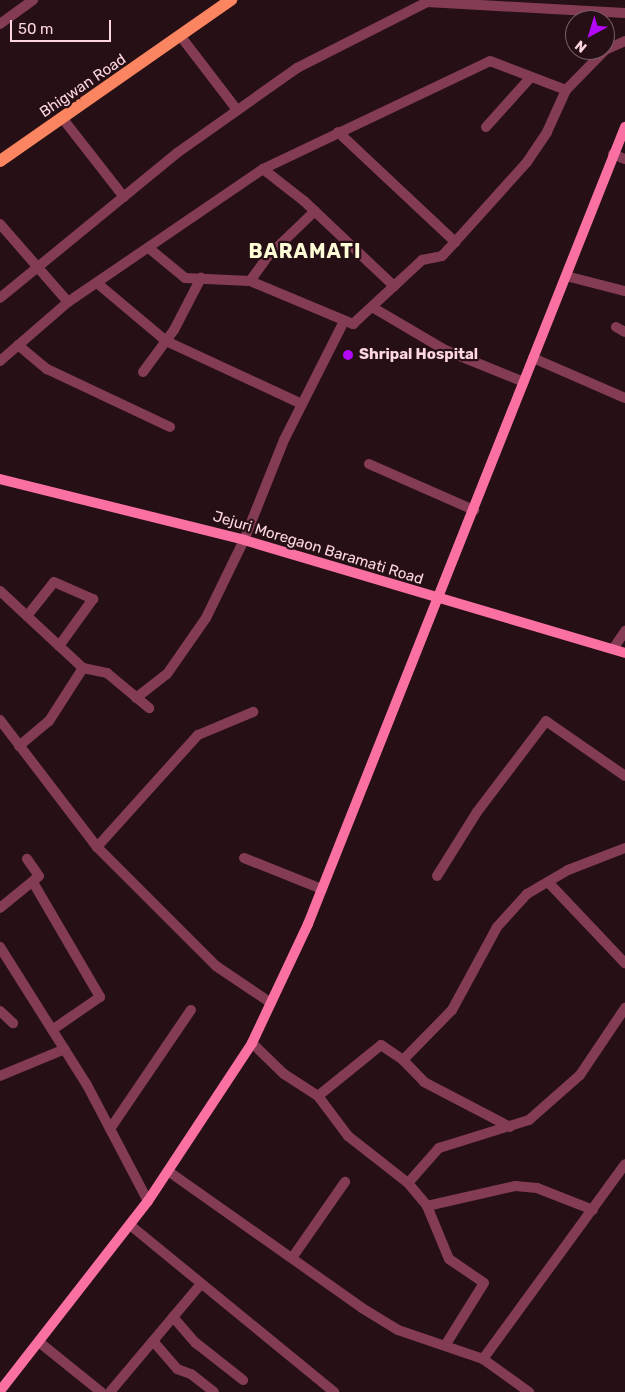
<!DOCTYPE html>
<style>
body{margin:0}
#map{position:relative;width:625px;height:1392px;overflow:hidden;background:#261015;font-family:Rubik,sans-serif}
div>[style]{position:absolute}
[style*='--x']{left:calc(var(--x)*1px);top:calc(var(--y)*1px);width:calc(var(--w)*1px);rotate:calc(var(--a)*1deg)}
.street>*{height:10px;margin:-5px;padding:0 5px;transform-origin:5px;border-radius:5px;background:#843c55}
.secondary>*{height:10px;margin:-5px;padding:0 5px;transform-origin:5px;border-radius:5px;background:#fb70a2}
.primary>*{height:12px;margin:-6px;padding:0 6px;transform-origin:6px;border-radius:6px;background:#fb8560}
.dots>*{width:14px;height:14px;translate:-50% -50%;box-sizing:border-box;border:2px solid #261015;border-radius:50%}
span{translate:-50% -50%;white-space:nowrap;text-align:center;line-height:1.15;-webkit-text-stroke:4.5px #261015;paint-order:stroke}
.street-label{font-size:15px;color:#fed6e1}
.poi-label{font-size:15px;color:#fed6e1;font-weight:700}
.left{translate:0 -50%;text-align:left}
.district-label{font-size:20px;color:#fefdd8;font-weight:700;letter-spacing:1px}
.north{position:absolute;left:565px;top:10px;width:50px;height:50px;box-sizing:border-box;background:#261015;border:1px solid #7c5f67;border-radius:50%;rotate:219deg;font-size:14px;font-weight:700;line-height:20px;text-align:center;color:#fed6e1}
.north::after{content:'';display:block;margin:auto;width:18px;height:22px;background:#b308f8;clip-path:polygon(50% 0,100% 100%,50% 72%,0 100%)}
.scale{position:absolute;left:10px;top:20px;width:101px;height:22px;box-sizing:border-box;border:2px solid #fed6e1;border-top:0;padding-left:6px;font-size:15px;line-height:18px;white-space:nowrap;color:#fed6e1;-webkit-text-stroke:4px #261015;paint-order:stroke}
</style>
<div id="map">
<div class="street">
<div style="--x:0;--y:24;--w:41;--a:-36"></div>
<div style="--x:182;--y:38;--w:91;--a:52.6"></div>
<div style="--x:605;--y:50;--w:22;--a:-24"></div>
<div style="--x:63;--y:119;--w:99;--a:52"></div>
<div style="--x:486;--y:127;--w:67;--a:-48"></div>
<div style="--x:338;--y:132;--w:161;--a:43.2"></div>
<div style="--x:613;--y:154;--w:13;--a:23"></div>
<div style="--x:263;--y:169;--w:52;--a:38"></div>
<div style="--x:304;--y:201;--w:124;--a:43.4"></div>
<div style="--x:0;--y:224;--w:103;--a:48.9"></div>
<div style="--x:150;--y:249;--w:45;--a:39.6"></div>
<div style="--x:185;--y:278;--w:65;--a:2.6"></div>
<div style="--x:250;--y:281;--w:112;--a:22.7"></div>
<div style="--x:353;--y:324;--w:94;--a:-42.8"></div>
<div style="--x:422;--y:260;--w:20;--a:-11"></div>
<div style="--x:442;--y:256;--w:19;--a:-47"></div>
<div style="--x:455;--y:242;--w:108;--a:-48"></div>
<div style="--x:527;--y:162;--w:36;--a:-56"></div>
<div style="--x:547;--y:132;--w:46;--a:-65.7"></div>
<div style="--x:566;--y:276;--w:61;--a:14.3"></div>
<div style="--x:250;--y:281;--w:31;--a:-54"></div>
<div style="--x:268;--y:256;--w:65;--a:-43.8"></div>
<div style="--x:97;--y:283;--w:90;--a:40"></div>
<div style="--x:166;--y:341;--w:150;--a:24.9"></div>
<div style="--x:0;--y:298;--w:229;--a:-39.3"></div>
<div style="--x:177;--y:153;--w:147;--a:-35.3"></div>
<div style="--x:297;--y:68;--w:146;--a:-26.9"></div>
<div style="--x:427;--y:2;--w:198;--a:3.2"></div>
<div style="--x:372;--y:307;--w:85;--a:30.5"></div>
<div style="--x:445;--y:350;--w:85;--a:22.1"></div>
<div style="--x:616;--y:327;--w:10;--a:29"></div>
<div style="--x:18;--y:345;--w:38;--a:40"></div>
<div style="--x:47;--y:369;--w:136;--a:25.2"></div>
<div style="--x:533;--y:358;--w:100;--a:23.5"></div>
<div style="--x:0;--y:361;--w:90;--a:-40.9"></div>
<div style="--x:68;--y:302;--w:236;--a:-34.3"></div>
<div style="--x:263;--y:169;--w:251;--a:-25.4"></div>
<div style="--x:490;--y:61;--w:81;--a:20.9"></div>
<div style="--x:566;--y:90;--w:56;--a:-45.7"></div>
<div style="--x:143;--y:372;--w:52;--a:-53.6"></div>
<div style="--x:174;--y:330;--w:59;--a:-62.6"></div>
<div style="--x:369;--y:464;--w:115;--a:23.7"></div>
<div style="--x:0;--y:591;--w:113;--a:42.9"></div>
<div style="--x:83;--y:668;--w:25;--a:12"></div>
<div style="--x:107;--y:673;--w:55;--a:39.8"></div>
<div style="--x:27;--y:616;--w:43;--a:-51.5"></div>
<div style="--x:54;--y:582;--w:43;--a:23.6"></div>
<div style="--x:93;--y:599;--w:58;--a:125.9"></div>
<div style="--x:613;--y:649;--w:22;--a:-56"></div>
<div style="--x:136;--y:698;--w:39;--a:-38"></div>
<div style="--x:167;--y:674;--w:68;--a:-55.1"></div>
<div style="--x:206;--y:618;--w:87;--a:-64"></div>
<div style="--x:244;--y:540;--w:108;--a:-68.2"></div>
<div style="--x:284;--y:440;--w:133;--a:-63.2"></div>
<div style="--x:0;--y:720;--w:160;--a:52.6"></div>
<div style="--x:97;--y:847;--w:168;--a:45"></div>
<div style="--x:216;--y:966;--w:66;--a:33.9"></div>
<div style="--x:19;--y:746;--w:39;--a:-40"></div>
<div style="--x:49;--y:721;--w:63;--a:-57.3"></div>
<div style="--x:97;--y:847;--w:151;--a:-48"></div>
<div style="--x:198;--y:735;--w:60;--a:-22.7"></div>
<div style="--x:244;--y:858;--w:84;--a:21.7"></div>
<div style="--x:437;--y:876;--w:75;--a:-58"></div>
<div style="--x:477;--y:812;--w:114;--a:-52.8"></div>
<div style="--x:546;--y:721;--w:96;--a:34.8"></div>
<div style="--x:548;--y:882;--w:112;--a:46.5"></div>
<div style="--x:34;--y:884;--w:131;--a:59.7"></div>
<div style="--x:100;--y:997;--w:58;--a:145.5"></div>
<div style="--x:0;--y:908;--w:50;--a:-39.4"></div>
<div style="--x:39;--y:876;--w:21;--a:-125"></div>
<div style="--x:0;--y:947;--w:163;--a:57.8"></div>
<div style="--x:87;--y:1085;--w:131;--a:62.3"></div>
<div style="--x:0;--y:1011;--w:18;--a:43"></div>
<div style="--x:252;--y:1043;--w:45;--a:44.1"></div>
<div style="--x:284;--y:1074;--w:40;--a:32.9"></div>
<div style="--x:318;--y:1096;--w:81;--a:-39"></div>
<div style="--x:381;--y:1045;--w:27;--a:34"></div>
<div style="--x:403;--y:1060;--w:70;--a:-45.6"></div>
<div style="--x:452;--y:1010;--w:94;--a:-61.5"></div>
<div style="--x:497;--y:927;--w:45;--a:-47.7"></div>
<div style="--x:527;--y:894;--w:48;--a:-30.3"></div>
<div style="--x:568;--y:870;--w:61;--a:-21.1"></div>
<div style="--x:403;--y:1060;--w:30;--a:46"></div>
<div style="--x:424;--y:1082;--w:97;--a:27.6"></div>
<div style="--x:0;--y:1076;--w:70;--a:-22.6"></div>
<div style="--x:318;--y:1096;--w:50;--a:53.1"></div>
<div style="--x:348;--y:1136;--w:76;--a:38.1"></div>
<div style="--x:408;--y:1183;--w:30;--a:50"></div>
<div style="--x:427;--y:1206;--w:57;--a:67.5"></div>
<div style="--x:449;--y:1259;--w:42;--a:34.4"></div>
<div style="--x:484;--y:1283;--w:72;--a:121.9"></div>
<div style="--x:110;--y:1129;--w:144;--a:-55.8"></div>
<div style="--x:168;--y:1171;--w:237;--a:35.2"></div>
<div style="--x:362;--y:1308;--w:42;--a:31.4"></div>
<div style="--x:398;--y:1330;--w:90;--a:18.8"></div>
<div style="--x:483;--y:1359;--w:57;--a:35.7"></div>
<div style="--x:408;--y:1183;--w:47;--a:-48.5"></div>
<div style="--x:439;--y:1148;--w:94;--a:-17.3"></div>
<div style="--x:529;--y:1120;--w:68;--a:-41.4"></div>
<div style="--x:580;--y:1075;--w:81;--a:-56.1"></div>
<div style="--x:427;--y:1206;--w:90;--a:-12.8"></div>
<div style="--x:515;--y:1186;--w:22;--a:5"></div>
<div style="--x:537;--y:1188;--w:60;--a:21.4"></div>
<div style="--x:130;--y:1225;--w:264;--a:39.3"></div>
<div style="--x:292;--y:1258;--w:93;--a:-55.1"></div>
<div style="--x:173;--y:1317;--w:35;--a:49"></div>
<div style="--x:196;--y:1343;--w:60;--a:38.2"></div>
<div style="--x:153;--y:1341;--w:37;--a:49"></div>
<div style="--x:177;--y:1369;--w:15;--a:20"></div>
<div style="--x:191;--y:1374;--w:29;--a:38"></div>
<div style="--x:39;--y:1342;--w:80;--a:38.9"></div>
<div style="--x:483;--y:1359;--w:241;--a:-53.9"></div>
<div style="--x:110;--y:1392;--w:141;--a:-49.9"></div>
</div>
<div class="secondary">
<div style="--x:0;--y:479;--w:252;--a:14"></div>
<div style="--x:244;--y:540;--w:397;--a:16.5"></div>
<div style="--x:0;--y:1391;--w:241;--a:-52.1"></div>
<div style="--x:148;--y:1201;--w:189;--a:-56.6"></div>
<div style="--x:252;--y:1043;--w:132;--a:-64.8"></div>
<div style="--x:308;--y:924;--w:858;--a:-68.31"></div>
</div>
<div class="primary">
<div style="--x:0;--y:161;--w:282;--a:-34.9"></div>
</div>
<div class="dots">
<div style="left:348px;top:355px;background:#b308f8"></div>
</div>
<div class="street-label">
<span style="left:83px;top:86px;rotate:-34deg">Bhigwan Road</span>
<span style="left:318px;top:548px;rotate:17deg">Jejuri Moregaon Baramati Road</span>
</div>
<div class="poi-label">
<span class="left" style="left:359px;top:355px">Shripal Hospital</span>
</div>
<div class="district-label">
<span style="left:305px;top:251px">BARAMATI</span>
</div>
<div class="north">N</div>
<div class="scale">50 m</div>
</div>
